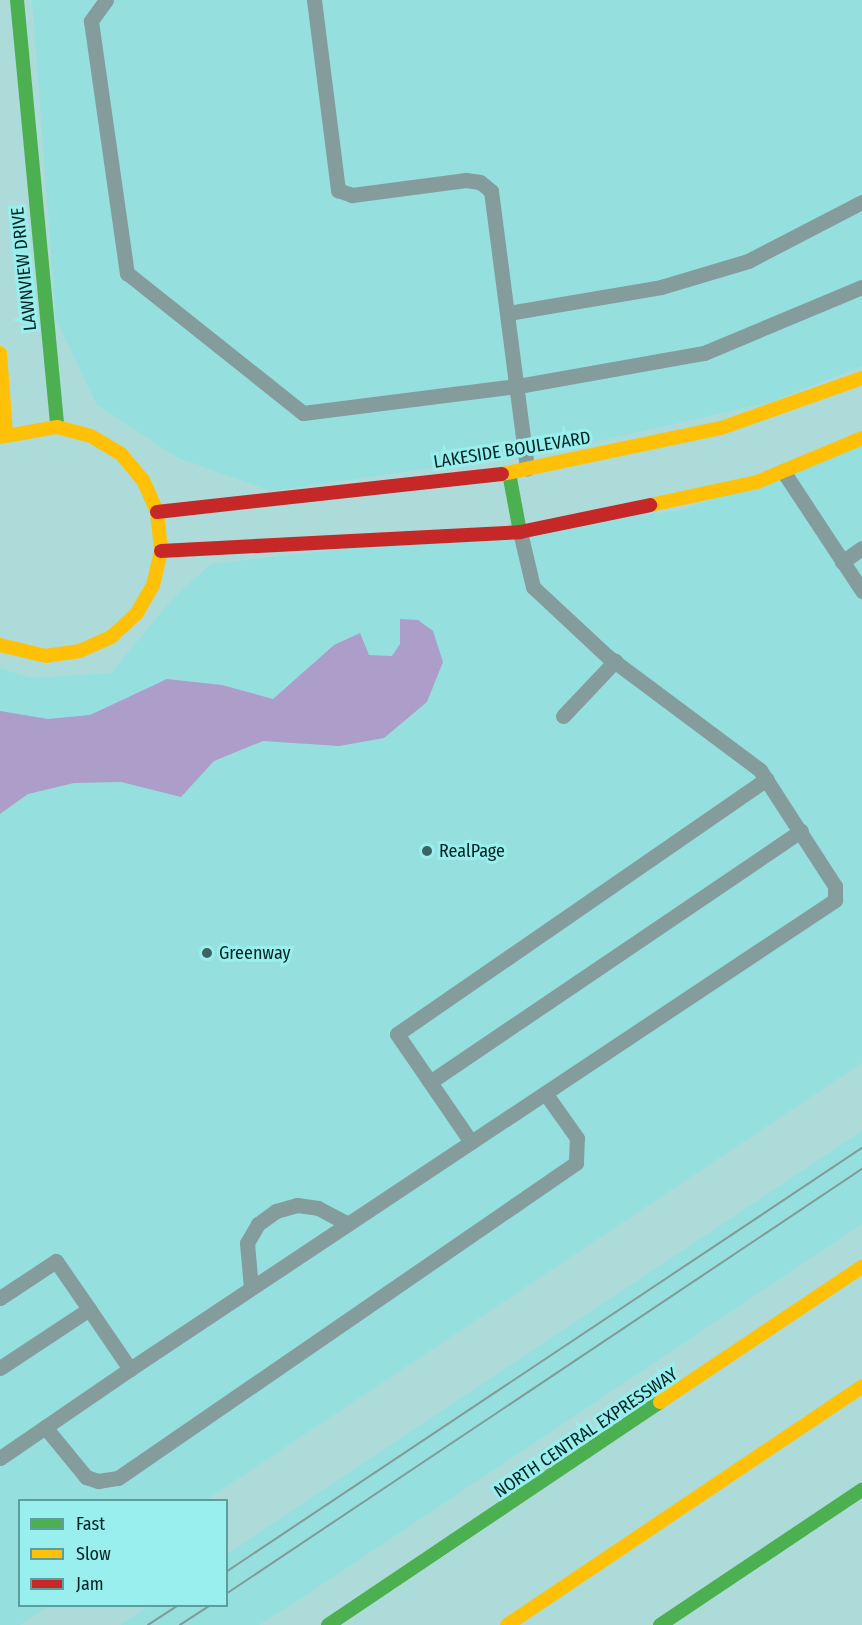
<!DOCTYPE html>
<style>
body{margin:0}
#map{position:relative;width:862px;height:1625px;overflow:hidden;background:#addbda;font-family:"Fira Sans Condensed",sans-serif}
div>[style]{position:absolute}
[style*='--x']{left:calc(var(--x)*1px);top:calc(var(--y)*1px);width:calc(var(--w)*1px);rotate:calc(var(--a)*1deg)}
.built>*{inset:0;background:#95e0df}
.water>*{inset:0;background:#ad9dc9}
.lane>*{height:15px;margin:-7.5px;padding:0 7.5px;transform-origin:7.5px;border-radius:7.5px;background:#849c9c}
.fast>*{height:14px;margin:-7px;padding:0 7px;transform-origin:7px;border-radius:7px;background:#4caf50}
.slow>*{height:14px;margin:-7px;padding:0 7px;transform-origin:7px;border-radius:7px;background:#ffc107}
.jam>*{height:14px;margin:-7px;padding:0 7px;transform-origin:7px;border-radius:7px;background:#c62828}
.tram>*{height:1.5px;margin:-0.75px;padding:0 0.75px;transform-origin:0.75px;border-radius:0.75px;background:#819a99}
.dots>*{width:16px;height:16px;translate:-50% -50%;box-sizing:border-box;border:3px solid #99efed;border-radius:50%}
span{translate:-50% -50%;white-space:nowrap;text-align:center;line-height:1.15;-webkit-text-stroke:6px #99efed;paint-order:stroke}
.street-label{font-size:18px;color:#002424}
.poi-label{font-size:18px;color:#002424}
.left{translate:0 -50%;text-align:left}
.legend{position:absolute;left:18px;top:1499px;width:210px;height:108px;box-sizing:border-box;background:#99efed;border:2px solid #5c9e9d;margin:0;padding:8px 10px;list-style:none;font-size:18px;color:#002424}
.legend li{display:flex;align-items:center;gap:12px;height:30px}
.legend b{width:30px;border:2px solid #5c9e9d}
</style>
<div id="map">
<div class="built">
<div style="clip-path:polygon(32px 0,862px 0,862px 366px,771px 402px,559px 450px,272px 491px,178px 458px,97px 405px,56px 320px)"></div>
<div style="clip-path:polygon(862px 443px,862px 1063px,206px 1500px,20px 1500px,20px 1606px,49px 1606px,20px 1625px,0 1625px,0 668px,31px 678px,111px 673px,174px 597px,211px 564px,683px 510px)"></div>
<div style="clip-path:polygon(862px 1131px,862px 1224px,311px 1592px,259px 1625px,120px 1625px,149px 1606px,226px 1606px,227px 1554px)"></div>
</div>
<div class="water">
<div style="clip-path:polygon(400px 619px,418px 620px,433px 631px,443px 662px,427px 702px,384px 738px,339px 746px,263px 741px,214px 761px,181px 797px,121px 782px,74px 783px,28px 794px,0 814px,0 711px,48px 719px,90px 715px,167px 679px,222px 685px,273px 699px,334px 645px,360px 633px,369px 655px,392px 656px,400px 644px)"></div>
</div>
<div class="lane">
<div style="--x:106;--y:0;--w:26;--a:126"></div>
<div style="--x:91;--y:21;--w:255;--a:81.9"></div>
<div style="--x:127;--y:273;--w:225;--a:38.5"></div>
<div style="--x:303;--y:413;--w:217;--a:-7.2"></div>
<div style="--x:518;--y:386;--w:189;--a:-10.1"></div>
<div style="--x:704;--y:353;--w:171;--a:-22.7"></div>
<div style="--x:314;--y:0;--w:192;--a:82.8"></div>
<div style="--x:338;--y:190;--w:15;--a:20"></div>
<div style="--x:352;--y:195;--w:115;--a:-7.5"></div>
<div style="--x:466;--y:180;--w:14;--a:8"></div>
<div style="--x:480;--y:182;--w:14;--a:39"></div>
<div style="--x:491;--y:191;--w:280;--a:82.6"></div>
<div style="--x:508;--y:313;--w:155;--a:-9.6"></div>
<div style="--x:661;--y:287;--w:91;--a:-16.6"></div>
<div style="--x:748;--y:261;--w:128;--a:-27.4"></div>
<div style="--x:783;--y:471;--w:144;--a:56.6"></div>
<div style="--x:842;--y:562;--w:24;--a:-35"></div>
<div style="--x:563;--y:716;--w:76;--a:-46.6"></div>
<div style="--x:430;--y:1082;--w:448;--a:-34.1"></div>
<div style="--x:471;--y:1142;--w:131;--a:-124.4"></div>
<div style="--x:397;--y:1034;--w:449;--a:-34.6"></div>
<div style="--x:251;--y:1288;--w:45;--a:-95.1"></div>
<div style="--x:247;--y:1243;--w:22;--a:-60"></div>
<div style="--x:258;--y:1224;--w:22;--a:-36"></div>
<div style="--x:276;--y:1211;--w:22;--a:-16"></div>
<div style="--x:297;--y:1205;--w:21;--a:8"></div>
<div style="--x:318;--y:1208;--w:34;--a:28"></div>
<div style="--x:0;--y:1298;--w:67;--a:-33.5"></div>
<div style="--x:56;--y:1261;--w:58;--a:55.5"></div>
<div style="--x:0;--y:1368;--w:107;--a:-33.5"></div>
<div style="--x:89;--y:1309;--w:73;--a:55.7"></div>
<div style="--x:130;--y:1369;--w:847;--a:-33.63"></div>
<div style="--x:835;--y:900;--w:14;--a:-90"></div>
<div style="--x:835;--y:886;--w:138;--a:-122.9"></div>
<div style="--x:760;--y:770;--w:191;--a:-143.3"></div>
<div style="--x:607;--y:656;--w:101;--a:-137"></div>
<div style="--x:533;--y:587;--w:57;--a:-103.3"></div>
<div style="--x:45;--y:1427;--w:65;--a:50.6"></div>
<div style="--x:86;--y:1477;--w:13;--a:18"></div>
<div style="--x:98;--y:1481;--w:20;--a:-9"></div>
<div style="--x:118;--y:1478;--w:556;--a:-34.52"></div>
<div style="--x:576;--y:1163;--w:25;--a:-88"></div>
<div style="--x:577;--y:1138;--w:55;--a:-125.4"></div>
<div style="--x:0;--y:1458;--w:158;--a:-34.4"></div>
</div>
<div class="fast">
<div style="--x:17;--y:0;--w:429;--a:84.6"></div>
<div style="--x:509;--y:473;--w:60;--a:79.4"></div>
<div style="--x:328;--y:1625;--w:400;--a:-33.9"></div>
<div style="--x:660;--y:1625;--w:243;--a:-33.8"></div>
</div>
<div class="slow">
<div style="--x:0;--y:353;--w:80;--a:85.7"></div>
<div style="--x:0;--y:437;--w:58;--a:-10"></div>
<div style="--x:57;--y:427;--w:35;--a:15"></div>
<div style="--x:91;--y:436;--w:35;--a:31"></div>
<div style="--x:121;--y:454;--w:34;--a:50"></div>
<div style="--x:143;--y:480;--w:35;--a:66"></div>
<div style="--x:157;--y:512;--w:39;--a:84"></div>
<div style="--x:161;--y:551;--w:35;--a:103"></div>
<div style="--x:153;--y:585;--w:34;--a:120"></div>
<div style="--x:136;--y:614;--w:34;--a:137"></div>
<div style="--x:111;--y:637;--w:34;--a:156"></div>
<div style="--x:80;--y:651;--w:34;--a:172"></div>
<div style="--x:46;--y:656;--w:47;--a:-166.6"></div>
<div style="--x:502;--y:474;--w:224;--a:-11.9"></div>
<div style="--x:721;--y:428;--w:150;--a:-19.5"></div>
<div style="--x:650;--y:505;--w:109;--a:-12.1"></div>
<div style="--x:757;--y:482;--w:114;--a:-22.7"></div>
<div style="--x:660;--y:1402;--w:243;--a:-33.8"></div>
<div style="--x:507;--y:1625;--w:428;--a:-33.9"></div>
</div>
<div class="jam">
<div style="--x:157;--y:512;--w:347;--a:-6.3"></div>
<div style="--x:161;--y:551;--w:360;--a:-3"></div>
<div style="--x:520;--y:532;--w:133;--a:-11.7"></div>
</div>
<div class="tram">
<div style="--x:226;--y:1572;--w:764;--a:-33.69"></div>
<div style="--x:226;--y:1594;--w:765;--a:-33.75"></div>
<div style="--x:148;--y:1625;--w:35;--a:-33"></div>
<div style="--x:180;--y:1625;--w:35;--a:-33"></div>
</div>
<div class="dots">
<div style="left:427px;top:851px;background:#3d6464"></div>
<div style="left:207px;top:953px;background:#3d6464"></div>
</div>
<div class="street-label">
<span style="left:24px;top:269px;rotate:-96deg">LAWNVIEW DRIVE</span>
<span style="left:512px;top:450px;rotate:-9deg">LAKESIDE BOULEVARD</span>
<span style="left:586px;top:1433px;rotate:-34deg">NORTH CENTRAL EXPRESSWAY</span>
</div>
<div class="poi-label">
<span class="left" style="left:439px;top:851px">RealPage</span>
<span class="left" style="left:219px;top:953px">Greenway</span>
</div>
<ul class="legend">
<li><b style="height:8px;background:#4caf50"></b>Fast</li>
<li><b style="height:8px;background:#ffc107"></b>Slow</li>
<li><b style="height:8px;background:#c62828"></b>Jam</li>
</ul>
</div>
